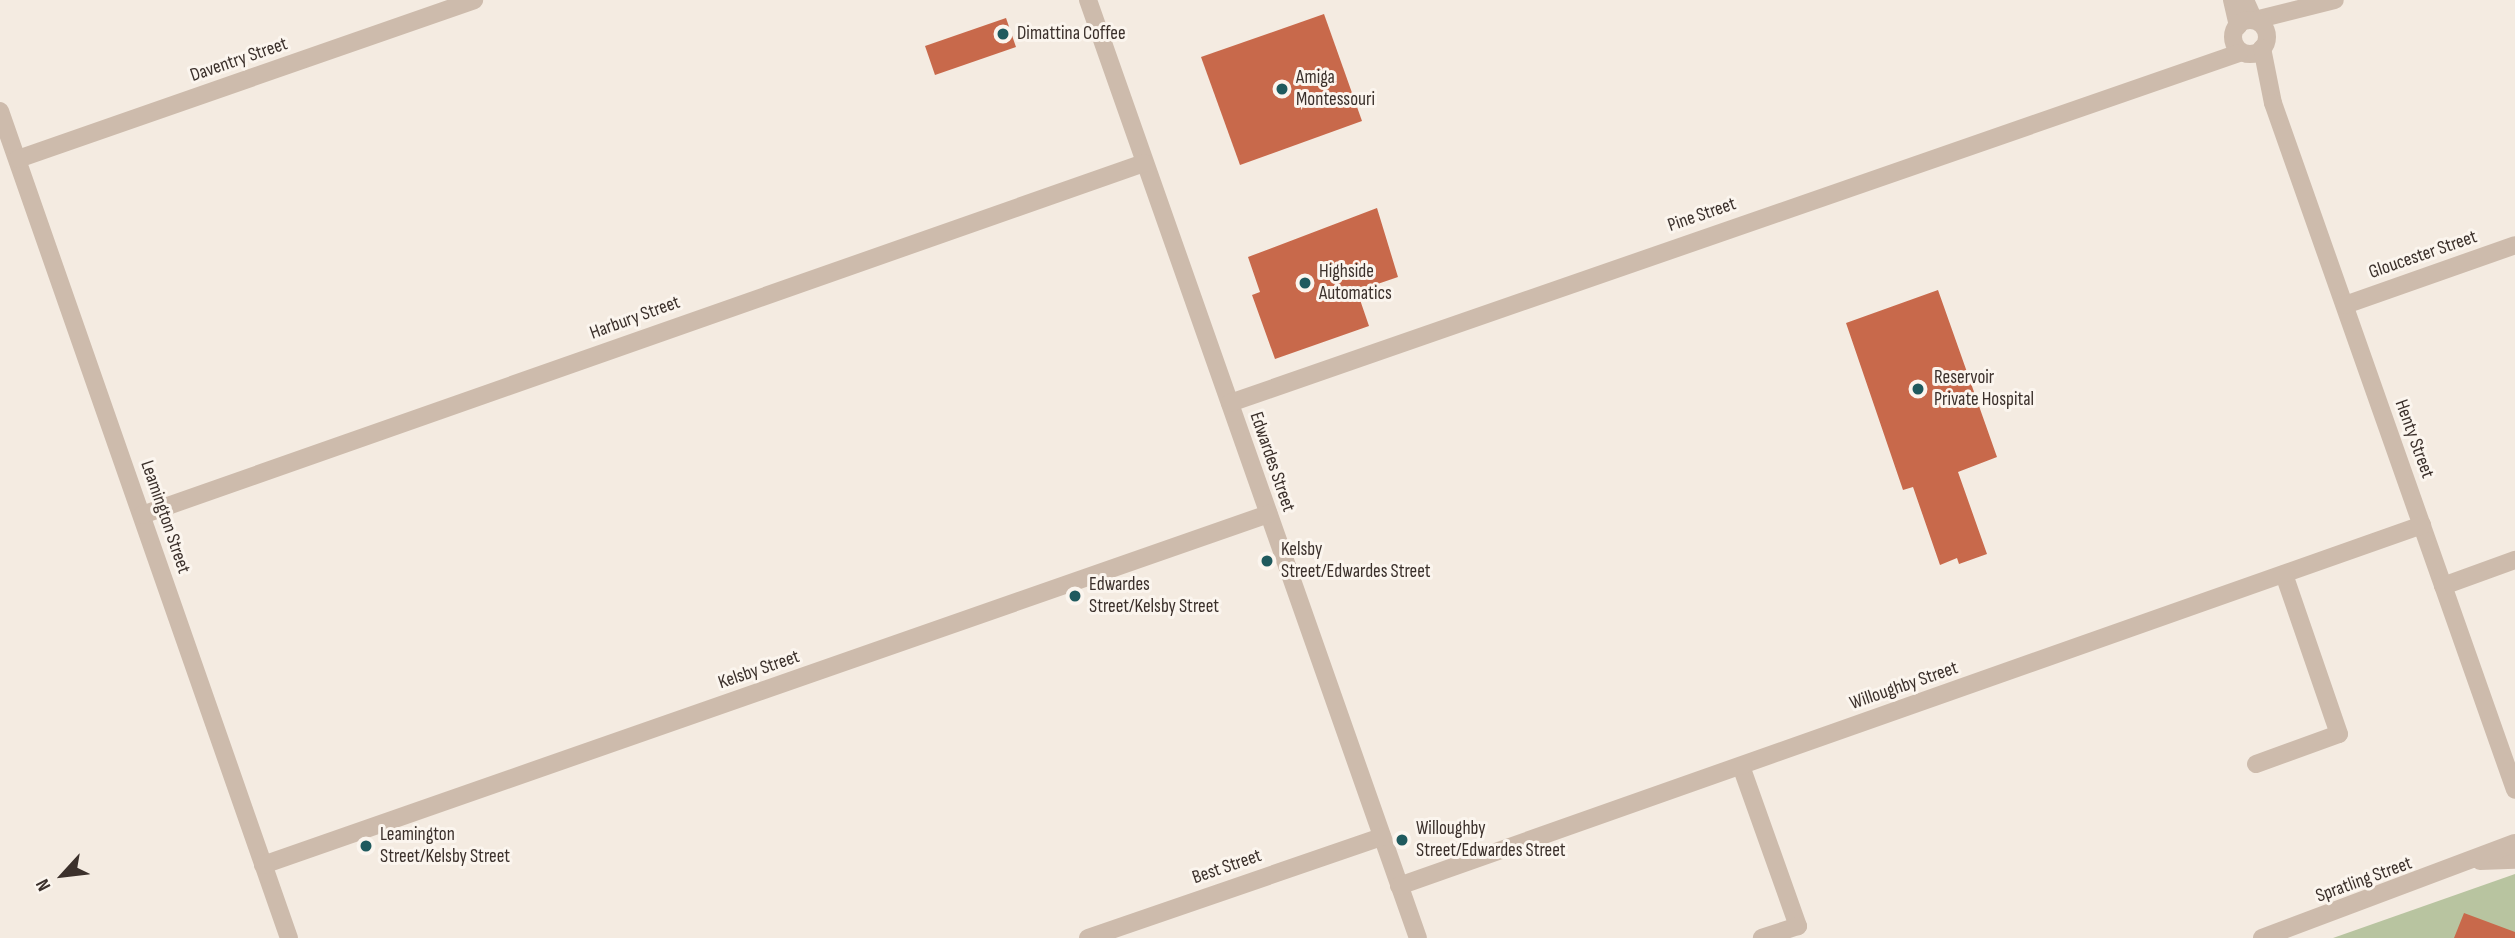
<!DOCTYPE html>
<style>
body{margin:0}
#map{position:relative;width:2515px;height:938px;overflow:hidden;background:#f4ebe1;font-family:"Sofia Sans Condensed",sans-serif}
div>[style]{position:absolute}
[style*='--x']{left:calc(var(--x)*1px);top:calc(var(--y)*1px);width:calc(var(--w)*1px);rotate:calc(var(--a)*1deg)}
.green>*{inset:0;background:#b8c4a0}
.building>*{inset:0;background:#c8694b}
.minor>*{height:18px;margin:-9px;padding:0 9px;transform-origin:9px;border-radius:9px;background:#cdbbac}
.minor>.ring{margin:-9px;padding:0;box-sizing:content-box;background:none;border:18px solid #cdbbac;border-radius:50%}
.dots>*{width:19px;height:19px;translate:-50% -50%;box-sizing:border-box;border:4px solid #fbf5ee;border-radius:50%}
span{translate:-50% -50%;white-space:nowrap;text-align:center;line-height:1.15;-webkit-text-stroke:6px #fbf5ee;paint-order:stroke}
.poi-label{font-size:19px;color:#3b302b}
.left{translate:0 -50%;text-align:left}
.street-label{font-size:19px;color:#3b302b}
.north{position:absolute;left:28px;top:840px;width:70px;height:70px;-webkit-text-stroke:5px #fbf5ee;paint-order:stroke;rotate:243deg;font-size:19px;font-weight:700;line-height:28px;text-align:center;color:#3b302b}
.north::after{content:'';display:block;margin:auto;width:24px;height:32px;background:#3b302b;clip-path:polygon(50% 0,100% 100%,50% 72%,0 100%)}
</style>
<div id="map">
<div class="green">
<div style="clip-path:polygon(2515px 874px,2515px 938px,2333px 938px)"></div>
</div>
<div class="building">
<div style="clip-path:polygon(1324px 14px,1362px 121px,1240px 165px,1201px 57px)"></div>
<div style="clip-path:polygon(1006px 18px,1016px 47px,935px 75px,925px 46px)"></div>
<div style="clip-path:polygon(1377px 208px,1398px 277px,1357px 291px,1369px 326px,1275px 359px,1252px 295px,1260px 292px,1248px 257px)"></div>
<div style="clip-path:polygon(1938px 290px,1997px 457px,1958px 472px,1987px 554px,1959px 564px,1957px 558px,1940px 565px,1913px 487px,1903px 490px,1846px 323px)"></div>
<div style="clip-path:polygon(2464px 913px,2515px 932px,2515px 938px,2454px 938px)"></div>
</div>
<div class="minor">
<div style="--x:1088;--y:0;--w:994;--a:70.62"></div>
<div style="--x:2232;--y:0;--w:27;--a:77"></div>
<div style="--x:2245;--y:0;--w:20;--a:66"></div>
<div style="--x:2259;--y:19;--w:78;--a:-14"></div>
<div class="ring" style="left:2233px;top:20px;width:16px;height:16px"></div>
<div style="--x:2262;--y:48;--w:56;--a:78.7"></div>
<div style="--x:2273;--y:103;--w:728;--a:70.59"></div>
<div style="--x:0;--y:111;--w:876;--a:70.74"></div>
<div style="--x:18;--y:159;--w:483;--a:-19.2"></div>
<div style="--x:2345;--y:305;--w:180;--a:-19.4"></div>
<div style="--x:1230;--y:403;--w:1068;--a:-19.13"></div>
<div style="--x:142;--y:515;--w:1062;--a:-19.36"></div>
<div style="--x:2443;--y:586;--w:77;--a:-19.9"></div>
<div style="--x:2256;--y:764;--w:88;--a:-19.9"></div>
<div style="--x:2339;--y:734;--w:169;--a:-109"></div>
<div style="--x:1741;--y:766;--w:170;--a:70.4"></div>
<div style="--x:1798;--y:926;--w:38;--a:162"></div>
<div style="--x:2480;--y:861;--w:35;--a:-2"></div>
<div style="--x:263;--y:865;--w:1065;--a:-19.25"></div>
<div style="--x:1399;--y:886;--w:1085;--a:-19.44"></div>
<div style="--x:1088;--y:938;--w:311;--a:-19"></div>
<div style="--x:2262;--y:938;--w:270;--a:-20.6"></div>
</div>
<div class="dots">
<div style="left:1003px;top:34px;background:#1f5a5e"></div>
<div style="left:1282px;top:89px;background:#1f5a5e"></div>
<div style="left:1305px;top:283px;background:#1f5a5e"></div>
<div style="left:1918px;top:389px;background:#1f5a5e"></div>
<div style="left:1267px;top:561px;background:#1f5a5e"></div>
<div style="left:1075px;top:596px;background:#1f5a5e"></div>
<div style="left:1402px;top:840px;background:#1f5a5e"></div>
<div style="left:366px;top:846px;background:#1f5a5e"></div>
</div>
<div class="poi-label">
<span class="left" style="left:1017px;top:34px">Dimattina Coffee</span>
<span class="left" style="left:1296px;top:89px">Amiga<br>Montessouri</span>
<span class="left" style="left:1319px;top:283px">Highside<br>Automatics</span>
<span class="left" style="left:1934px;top:389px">Reservoir<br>Private Hospital</span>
<span class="left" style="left:1281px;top:561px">Kelsby<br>Street/Edwardes Street</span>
<span class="left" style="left:1089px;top:596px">Edwardes<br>Street/Kelsby Street</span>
<span class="left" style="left:1416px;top:840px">Willoughby<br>Street/Edwardes Street</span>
<span class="left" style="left:380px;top:846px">Leamington<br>Street/Kelsby Street</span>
</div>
<div class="street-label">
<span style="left:239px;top:60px;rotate:-19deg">Daventry Street</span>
<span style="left:1702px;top:215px;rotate:-19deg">Pine Street</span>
<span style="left:2423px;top:255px;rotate:-19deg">Gloucester Street</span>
<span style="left:635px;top:318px;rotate:-20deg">Harbury Street</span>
<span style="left:2414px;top:439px;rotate:70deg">Henty Street</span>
<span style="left:1272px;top:462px;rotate:71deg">Edwardes Street</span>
<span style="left:165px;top:517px;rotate:71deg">Leamington Street</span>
<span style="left:759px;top:670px;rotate:-19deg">Kelsby Street</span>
<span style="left:1904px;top:686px;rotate:-19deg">Willoughby Street</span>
<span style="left:1227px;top:867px;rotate:-19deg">Best Street</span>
<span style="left:2364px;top:880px;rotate:-20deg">Spratling Street</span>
</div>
<div class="north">N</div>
</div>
